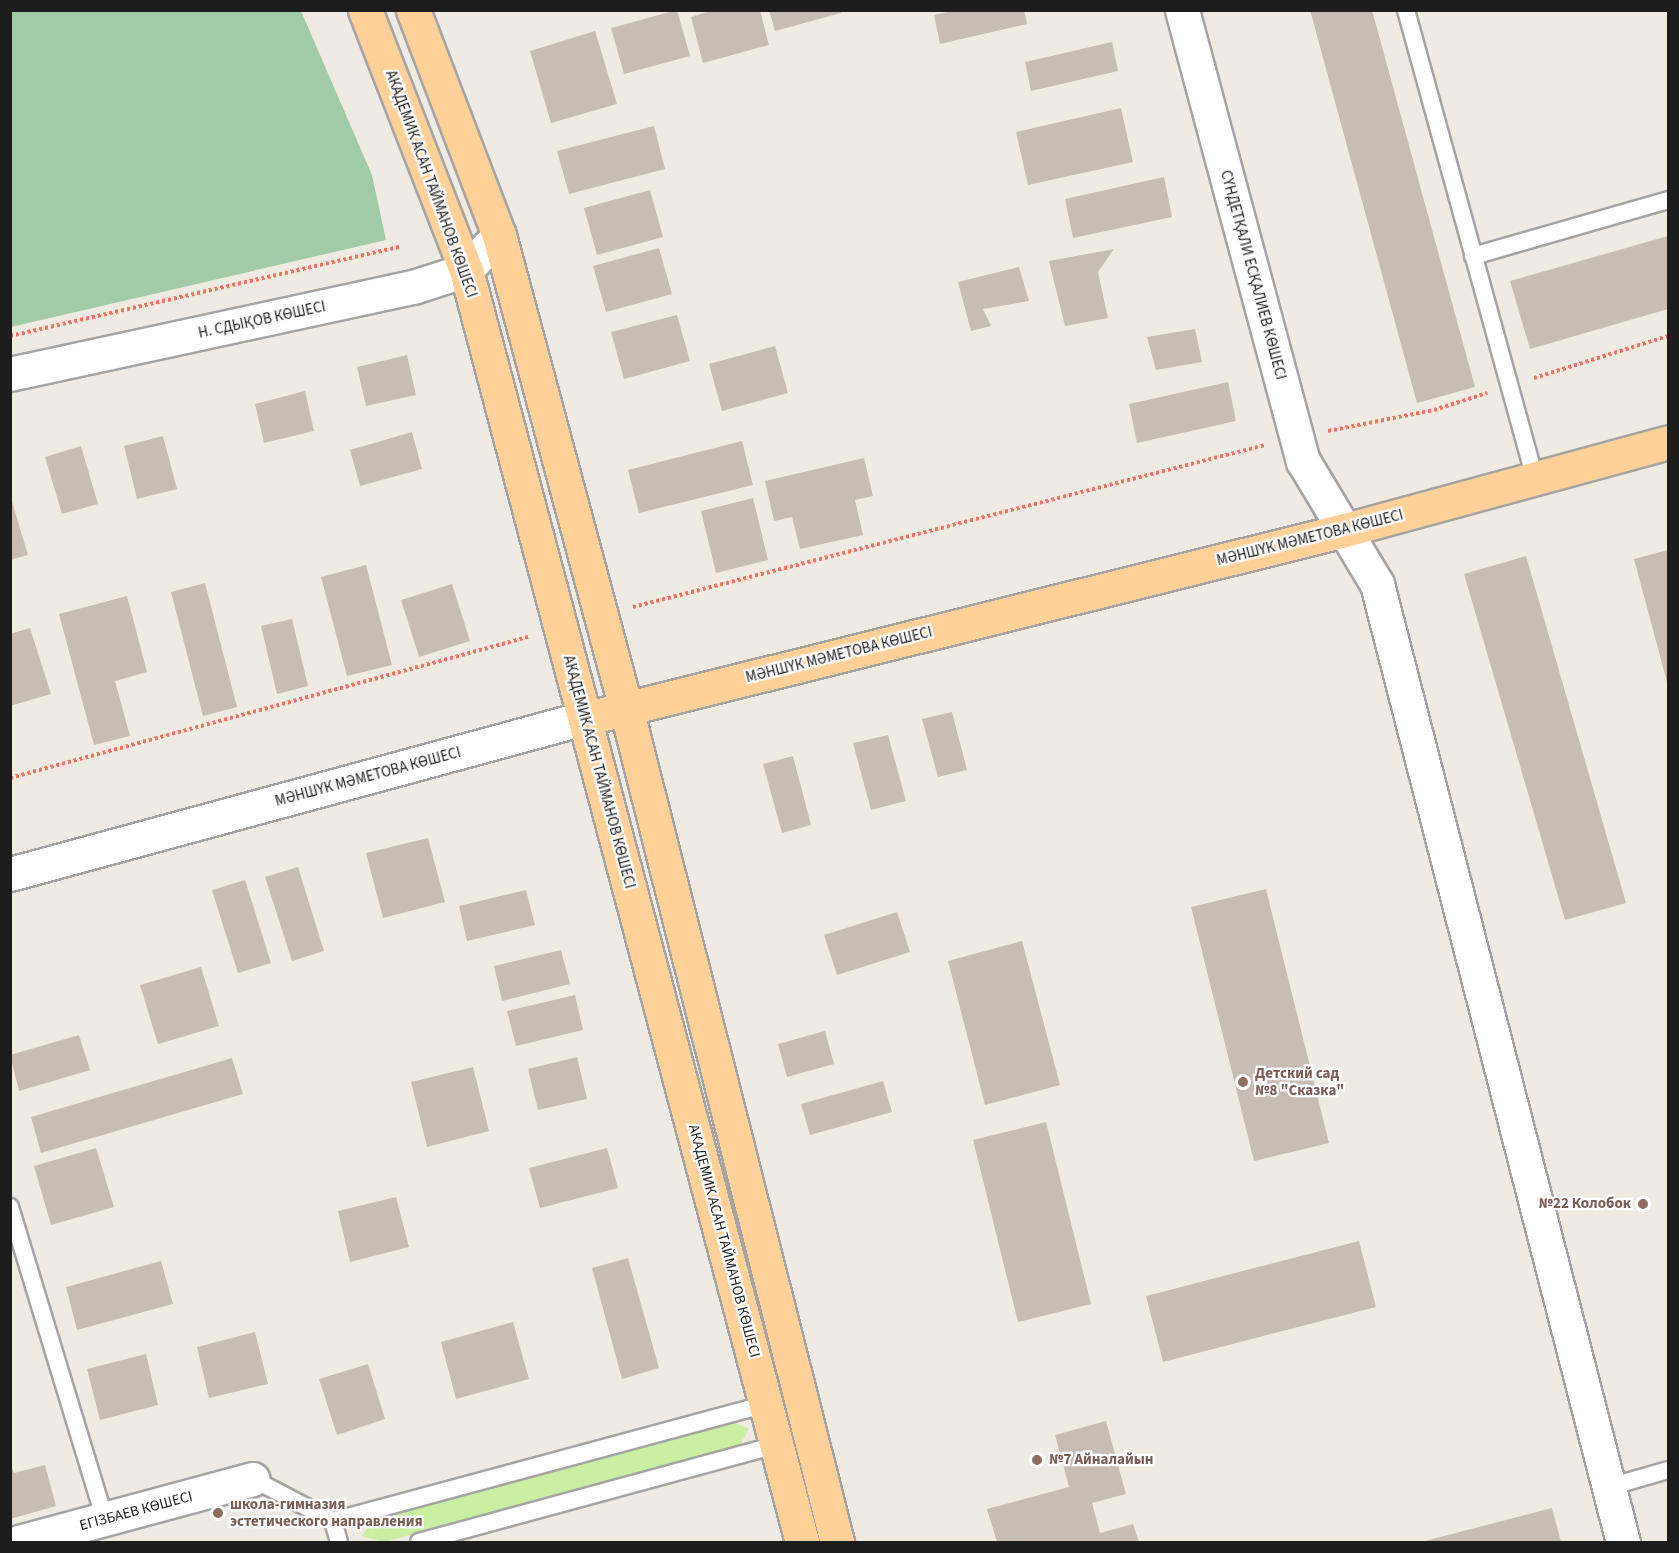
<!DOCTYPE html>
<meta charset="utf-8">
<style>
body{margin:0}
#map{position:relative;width:1679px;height:1553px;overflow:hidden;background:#f0ebe2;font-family:"Source Sans 3",sans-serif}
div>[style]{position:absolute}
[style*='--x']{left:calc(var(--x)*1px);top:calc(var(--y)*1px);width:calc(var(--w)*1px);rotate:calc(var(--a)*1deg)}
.grass>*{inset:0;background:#caefa3}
.cemetery>*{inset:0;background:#a1cba7}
.building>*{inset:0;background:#c8bdb5}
.path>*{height:4px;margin-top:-2px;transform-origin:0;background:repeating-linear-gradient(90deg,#ff7064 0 3px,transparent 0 6px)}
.roads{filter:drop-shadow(2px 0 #a4a4a4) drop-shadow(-2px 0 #a4a4a4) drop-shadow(0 2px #a4a4a4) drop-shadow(0 -2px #a4a4a4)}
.lane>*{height:16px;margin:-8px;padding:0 8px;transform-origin:8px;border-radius:8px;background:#fff}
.street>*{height:33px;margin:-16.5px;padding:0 16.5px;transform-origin:16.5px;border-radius:16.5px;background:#fff}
.primary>*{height:33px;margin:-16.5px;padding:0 16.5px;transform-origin:16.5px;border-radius:16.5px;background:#ffd098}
.dots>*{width:16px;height:16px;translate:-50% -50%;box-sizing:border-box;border:3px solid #fff;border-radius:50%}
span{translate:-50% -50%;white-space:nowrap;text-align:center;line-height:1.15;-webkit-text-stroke:4.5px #fff;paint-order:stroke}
.street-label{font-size:15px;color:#1d1d1d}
.education-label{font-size:15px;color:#785e54;font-weight:700}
.left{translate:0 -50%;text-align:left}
.right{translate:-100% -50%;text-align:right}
.frame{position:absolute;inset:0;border:12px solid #1d1d1d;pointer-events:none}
</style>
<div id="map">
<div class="grass">
<div style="clip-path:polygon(731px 1421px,749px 1429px,739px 1447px,384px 1542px,362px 1536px,374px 1518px)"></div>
</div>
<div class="cemetery">
<div style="clip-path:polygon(10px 11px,301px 11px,372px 175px,386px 240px,11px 327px)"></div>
</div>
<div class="building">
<div style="clip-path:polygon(677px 10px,690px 56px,624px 74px,611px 28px)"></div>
<div style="clip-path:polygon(713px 10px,760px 10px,769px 45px,703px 63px,691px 17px)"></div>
<div style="clip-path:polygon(769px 10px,840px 10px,841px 13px,775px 31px)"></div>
<div style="clip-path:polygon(956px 10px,1024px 10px,1027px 24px,940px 44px,934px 15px)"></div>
<div style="clip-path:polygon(1310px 10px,1372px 10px,1475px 387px,1417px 403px)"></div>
<div style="clip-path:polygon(595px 31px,617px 104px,551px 123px,530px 51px)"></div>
<div style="clip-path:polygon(1112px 42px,1118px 71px,1031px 91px,1025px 62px)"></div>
<div style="clip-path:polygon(1121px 108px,1133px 162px,1028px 185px,1016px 132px)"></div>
<div style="clip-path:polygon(654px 126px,665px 169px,569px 194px,557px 151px)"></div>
<div style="clip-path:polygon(1164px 177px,1172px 217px,1073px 238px,1065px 199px)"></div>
<div style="clip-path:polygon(650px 190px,663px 237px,597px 255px,584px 208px)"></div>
<div style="clip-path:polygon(1668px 236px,1668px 309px,1530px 349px,1510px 281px)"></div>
<div style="clip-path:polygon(659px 248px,672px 294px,606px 312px,593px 266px)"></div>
<div style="clip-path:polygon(1114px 249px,1098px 272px,1108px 318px,1065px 326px,1049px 261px)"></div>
<div style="clip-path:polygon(1019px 267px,1029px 301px,983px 309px,991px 326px,971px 331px,958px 282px)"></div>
<div style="clip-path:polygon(677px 315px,690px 361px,624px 379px,611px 332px)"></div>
<div style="clip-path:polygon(1195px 329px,1202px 362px,1156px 370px,1147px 337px)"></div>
<div style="clip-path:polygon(775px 346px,788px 393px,722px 411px,709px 364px)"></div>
<div style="clip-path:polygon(407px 355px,416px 395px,366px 406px,357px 367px)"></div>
<div style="clip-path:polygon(1228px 382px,1236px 421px,1137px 443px,1129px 404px)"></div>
<div style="clip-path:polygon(305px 391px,314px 431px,264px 443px,255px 404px)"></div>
<div style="clip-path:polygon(412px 432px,422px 469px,360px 486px,350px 450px)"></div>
<div style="clip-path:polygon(163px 436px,177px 489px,137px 499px,124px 446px)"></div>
<div style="clip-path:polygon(742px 441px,753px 485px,639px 513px,628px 470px)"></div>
<div style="clip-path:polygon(81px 446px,98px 504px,62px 514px,45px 457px)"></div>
<div style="clip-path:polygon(864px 458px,873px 496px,855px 500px,863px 535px,800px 549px,792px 517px,774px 521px,765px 481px)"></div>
<div style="clip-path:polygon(10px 495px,28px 555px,10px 560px)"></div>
<div style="clip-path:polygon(753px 498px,768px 560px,716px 573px,701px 511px)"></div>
<div style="clip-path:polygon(1668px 550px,1668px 686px,1634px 559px)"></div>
<div style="clip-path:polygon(1526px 556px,1626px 903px,1565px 920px,1464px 574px)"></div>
<div style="clip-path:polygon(366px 565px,392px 665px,347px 676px,321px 577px)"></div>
<div style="clip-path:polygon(205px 583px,237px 707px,203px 716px,171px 592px)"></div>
<div style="clip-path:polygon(452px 584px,470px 641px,419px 657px,401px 600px)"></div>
<div style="clip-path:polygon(127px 596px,147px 672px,115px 681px,130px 736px,94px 745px,59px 614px)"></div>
<div style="clip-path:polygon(292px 619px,308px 686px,277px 694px,261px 626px)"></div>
<div style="clip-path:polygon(30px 628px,51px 694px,10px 706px,10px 634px)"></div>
<div style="clip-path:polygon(952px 712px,967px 770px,938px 777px,922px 719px)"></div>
<div style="clip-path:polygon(888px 735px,906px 801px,871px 810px,853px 743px)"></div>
<div style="clip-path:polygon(793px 756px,811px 825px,782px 833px,763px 764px)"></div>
<div style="clip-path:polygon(428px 838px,445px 902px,383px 918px,366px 853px)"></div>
<div style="clip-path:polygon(298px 867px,324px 951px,292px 961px,265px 877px)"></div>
<div style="clip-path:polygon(245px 880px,271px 963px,238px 973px,212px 890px)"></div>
<div style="clip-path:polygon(1266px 889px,1329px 1143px,1254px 1161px,1191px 907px)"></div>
<div style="clip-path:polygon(526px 890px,535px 925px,467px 941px,459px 906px)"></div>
<div style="clip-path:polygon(897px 912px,910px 952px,837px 975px,824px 935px)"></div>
<div style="clip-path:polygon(1022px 941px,1060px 1085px,985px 1105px,948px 961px)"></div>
<div style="clip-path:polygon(561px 950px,570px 984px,502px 1001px,494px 966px)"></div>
<div style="clip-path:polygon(201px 967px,219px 1026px,158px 1044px,140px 985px)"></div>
<div style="clip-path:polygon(575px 995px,583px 1030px,516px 1046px,507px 1011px)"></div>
<div style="clip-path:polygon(825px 1031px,834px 1064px,787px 1077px,778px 1044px)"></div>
<div style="clip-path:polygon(79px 1035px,90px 1070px,19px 1091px,10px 1055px)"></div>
<div style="clip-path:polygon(577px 1057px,587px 1099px,538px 1110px,528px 1069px)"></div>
<div style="clip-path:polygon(232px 1058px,243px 1094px,41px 1153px,31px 1117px)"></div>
<div style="clip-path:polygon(473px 1067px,489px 1131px,427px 1147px,411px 1082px)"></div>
<div style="clip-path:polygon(883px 1081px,892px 1112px,810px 1135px,801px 1104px)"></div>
<div style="clip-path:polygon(1046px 1122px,1091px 1304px,1018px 1322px,973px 1140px)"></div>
<div style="clip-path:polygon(96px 1148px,114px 1207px,51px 1225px,34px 1166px)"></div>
<div style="clip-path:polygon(607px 1148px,618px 1188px,540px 1208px,529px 1168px)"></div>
<div style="clip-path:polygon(396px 1197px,409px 1247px,350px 1262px,338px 1211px)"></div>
<div style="clip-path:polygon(1359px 1241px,1376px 1307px,1163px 1362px,1146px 1296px)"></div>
<div style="clip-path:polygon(628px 1258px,659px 1368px,622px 1379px,592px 1268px)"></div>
<div style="clip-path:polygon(161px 1261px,173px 1304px,77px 1330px,66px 1287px)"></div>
<div style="clip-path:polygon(513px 1322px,529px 1379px,456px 1399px,441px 1342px)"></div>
<div style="clip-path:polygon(255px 1332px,268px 1384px,209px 1398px,197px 1347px)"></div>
<div style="clip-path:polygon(146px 1354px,158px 1405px,100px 1420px,87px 1369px)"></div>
<div style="clip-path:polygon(368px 1364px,385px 1419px,337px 1435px,319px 1379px)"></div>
<div style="clip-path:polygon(1106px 1421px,1126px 1494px,1092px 1503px,1100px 1533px,1133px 1524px,1139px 1542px,997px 1542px,987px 1509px,1069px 1487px,1055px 1435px)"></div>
<div style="clip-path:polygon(10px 1463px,14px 1473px,45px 1465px,56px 1506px,10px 1519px)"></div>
<div style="clip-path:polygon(1552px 1508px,1561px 1542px,1421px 1542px)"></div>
</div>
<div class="path">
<div style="--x:10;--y:336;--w:400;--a:-12.9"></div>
<div style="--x:1534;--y:378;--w:140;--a:-17.4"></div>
<div style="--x:1328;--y:431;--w:108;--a:-11.2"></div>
<div style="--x:1434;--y:410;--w:56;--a:-17.8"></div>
<div style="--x:633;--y:607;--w:652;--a:-14.38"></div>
<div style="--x:10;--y:778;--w:537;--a:-15.23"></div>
</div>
<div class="roads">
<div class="lane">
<div style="--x:1406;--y:10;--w:485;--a:74.6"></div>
<div style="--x:1473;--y:256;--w:203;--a:-16"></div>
<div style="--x:10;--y:1207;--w:326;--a:73.1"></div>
<div style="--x:253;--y:1479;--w:90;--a:27.7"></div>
<div style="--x:1609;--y:1487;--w:61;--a:-16.1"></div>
<div style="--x:339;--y:1542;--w:22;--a:-106"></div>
<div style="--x:333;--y:1521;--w:449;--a:-15.1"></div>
<div style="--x:419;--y:1542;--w:371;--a:-15.2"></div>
</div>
<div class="street">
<div style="--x:1182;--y:10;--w:467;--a:75"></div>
<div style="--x:1303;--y:461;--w:144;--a:59"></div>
<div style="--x:1377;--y:584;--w:989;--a:75.6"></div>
<div style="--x:10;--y:374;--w:412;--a:-12.2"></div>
<div style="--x:413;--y:287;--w:56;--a:-17.8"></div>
<div style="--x:466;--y:270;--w:48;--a:-46.7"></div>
<div style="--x:10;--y:874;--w:595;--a:-15.2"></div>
<div style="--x:19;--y:1542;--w:242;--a:-15.1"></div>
</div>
<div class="primary">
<div style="--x:365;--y:10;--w:279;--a:68.8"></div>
<div style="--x:466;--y:270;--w:1316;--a:75.2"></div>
<div style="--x:413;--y:10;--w:241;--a:69.1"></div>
<div style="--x:499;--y:235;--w:490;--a:75"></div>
<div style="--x:626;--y:708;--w:860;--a:75.8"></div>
<div style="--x:604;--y:714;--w:764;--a:-13.95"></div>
<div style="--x:1345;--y:530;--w:335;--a:-15.2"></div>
</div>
</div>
<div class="dots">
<div style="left:1243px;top:1082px;background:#8d6e63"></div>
<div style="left:1643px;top:1204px;background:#8d6e63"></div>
<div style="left:1037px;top:1460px;background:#8d6e63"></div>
<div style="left:218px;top:1513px;background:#8d6e63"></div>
</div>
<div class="street-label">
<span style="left:431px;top:184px;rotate:70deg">АКАДЕМИК АСАН ТАЙМАНОВ КӨШЕСІ</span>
<span style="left:1253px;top:275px;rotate:75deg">СҮНДЕТҚАЛИ ЕСҚАЛИЕВ КӨШЕСІ</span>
<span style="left:262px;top:320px;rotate:-12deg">Н. СДЫҚОВ КӨШЕСІ</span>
<span style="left:1310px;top:538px;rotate:-14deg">МӘНШҮК МӘМЕТОВА КӨШЕСІ</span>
<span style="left:839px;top:655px;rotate:-14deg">МӘНШҮК МӘМЕТОВА КӨШЕСІ</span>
<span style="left:599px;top:772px;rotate:75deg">АКАДЕМИК АСАН ТАЙМАНОВ КӨШЕСІ</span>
<span style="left:368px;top:777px;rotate:-15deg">МӘНШҮК МӘМЕТОВА КӨШЕСІ</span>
<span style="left:724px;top:1241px;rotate:75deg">АКАДЕМИК АСАН ТАЙМАНОВ КӨШЕСІ</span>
<span style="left:136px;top:1511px;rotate:-15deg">ЕГІЗБАЕВ КӨШЕСІ</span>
</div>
<div class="education-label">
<span class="left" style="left:1255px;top:1082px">Детский сад<br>№8 "Сказка"</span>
<span class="right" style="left:1631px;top:1204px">№22 Колобок</span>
<span class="left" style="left:1049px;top:1460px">№7 Айналайын</span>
<span class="left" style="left:230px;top:1513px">школа-гимназия<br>эстетического направления</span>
</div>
<div class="frame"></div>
</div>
